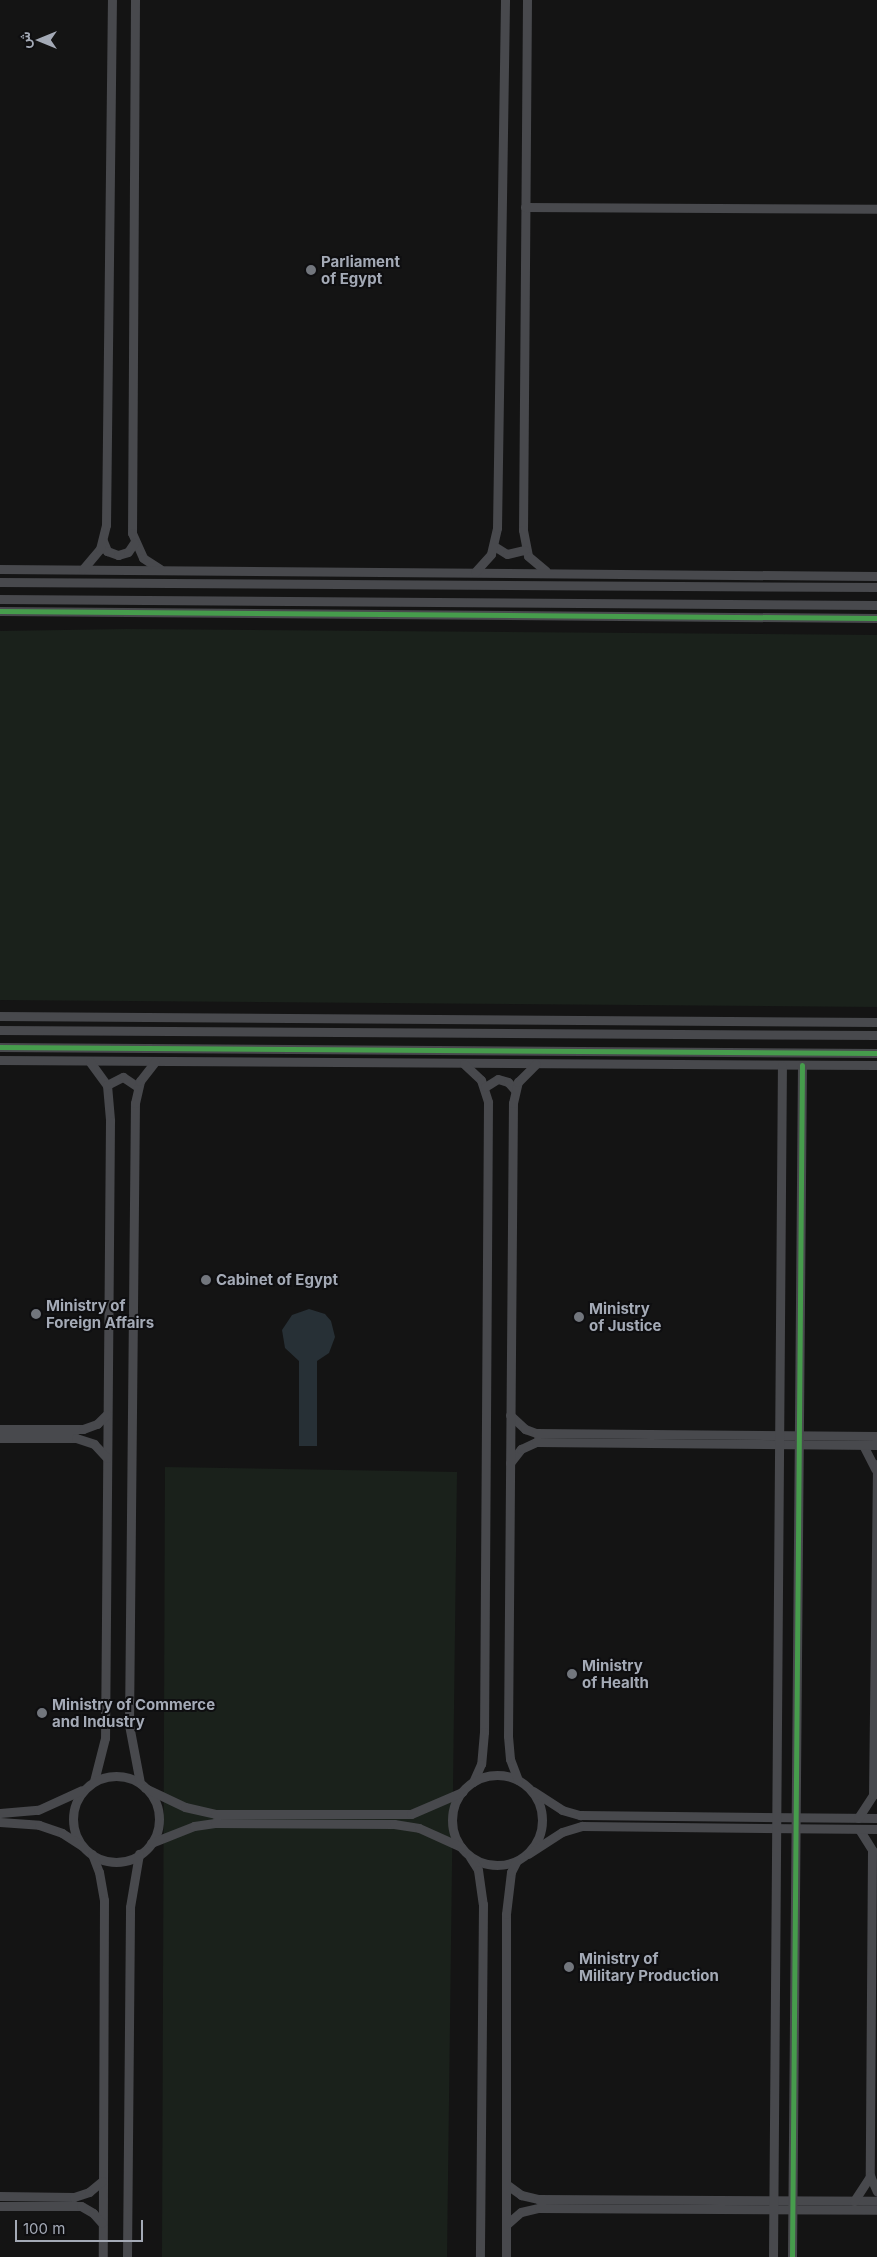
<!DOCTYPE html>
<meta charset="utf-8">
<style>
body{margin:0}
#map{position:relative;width:877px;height:2257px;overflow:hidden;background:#141414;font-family:Inter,Vazirmatn,sans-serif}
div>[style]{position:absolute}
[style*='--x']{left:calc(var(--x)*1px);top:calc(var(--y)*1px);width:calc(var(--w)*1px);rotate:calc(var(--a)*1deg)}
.green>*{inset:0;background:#1a211b}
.water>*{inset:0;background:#273036}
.minor>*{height:9px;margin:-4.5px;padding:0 4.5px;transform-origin:4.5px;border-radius:4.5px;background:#48494d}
.minor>.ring{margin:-4.5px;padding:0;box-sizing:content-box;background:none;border:9px solid #48494d;border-radius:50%}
.cycleway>*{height:5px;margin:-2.5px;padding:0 2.5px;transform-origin:2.5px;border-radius:2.5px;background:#469c4c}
.dots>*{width:14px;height:14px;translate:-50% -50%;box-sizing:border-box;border:2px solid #0e0e10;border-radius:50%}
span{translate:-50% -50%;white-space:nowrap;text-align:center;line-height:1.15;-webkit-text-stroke:4px #0e0e10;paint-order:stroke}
.poi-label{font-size:15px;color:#a4aab6;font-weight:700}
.left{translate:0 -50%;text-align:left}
.north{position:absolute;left:15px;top:15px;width:50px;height:50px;-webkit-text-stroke:4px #0e0e10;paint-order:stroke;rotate:270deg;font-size:14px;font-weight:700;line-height:20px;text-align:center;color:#a4aab6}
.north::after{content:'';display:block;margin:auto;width:18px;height:22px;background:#a4aab6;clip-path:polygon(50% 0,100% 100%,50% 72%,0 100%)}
.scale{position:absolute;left:15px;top:2220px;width:128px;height:22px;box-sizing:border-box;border:2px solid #a4aab6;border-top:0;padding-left:6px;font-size:15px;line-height:18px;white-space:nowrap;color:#a4aab6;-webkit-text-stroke:4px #0e0e10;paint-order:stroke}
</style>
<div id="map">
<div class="green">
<div style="clip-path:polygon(126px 629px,877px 635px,877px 1007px,0 1000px,0 631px)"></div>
<div style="clip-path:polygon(165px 1467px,457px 1472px,447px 2257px,162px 2257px)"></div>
</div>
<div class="water">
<div style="clip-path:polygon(309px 1309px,325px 1314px,331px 1321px,335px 1337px,329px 1353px,317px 1361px,317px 1446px,299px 1446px,299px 1361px,285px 1348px,282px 1330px,292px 1315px)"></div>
</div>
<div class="minor">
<div style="--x:135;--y:0;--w:533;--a:90.32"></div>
<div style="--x:132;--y:533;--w:27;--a:66"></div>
<div style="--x:143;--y:558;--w:20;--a:33"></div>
<div style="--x:527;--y:0;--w:530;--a:90.43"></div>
<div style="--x:523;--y:530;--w:26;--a:79"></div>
<div style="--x:528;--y:556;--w:23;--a:40"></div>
<div style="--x:525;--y:207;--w:352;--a:0.3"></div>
<div style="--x:103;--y:541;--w:11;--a:68"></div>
<div style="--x:107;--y:551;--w:12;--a:20"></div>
<div style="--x:118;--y:555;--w:10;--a:-17"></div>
<div style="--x:128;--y:552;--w:11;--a:-56"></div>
<div style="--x:494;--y:546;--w:15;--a:32"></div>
<div style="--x:507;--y:554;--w:18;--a:-13"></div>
<div style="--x:0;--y:569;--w:877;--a:0.46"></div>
<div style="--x:83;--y:569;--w:26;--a:-50"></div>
<div style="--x:100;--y:549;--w:25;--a:-76"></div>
<div style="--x:106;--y:525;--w:525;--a:-89.35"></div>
<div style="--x:475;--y:572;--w:24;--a:-48"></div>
<div style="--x:491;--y:554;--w:27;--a:-77"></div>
<div style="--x:497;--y:528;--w:528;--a:-89.13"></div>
<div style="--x:0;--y:582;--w:877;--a:0.33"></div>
<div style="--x:0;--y:599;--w:877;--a:0.39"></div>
<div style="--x:0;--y:611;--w:877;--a:0.46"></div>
<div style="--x:0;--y:1016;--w:877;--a:0.39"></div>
<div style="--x:0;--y:1030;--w:877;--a:0.33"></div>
<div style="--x:0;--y:1047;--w:877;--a:0.39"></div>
<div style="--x:0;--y:1060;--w:877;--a:0.33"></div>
<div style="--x:90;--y:1062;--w:29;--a:54"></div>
<div style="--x:107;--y:1085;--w:36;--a:85"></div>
<div style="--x:110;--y:1121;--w:617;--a:90.46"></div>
<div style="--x:105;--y:1738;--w:44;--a:104.3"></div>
<div style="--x:464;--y:1064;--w:23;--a:43"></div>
<div style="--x:481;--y:1080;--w:23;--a:72"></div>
<div style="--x:488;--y:1102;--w:630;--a:90.36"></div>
<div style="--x:484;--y:1732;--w:32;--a:95"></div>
<div style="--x:481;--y:1764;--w:20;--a:114"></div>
<div style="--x:107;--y:1085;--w:18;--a:-27"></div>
<div style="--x:123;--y:1077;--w:18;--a:34"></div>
<div style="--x:485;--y:1087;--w:15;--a:-32"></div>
<div style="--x:498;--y:1079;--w:10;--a:17"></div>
<div style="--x:508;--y:1082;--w:11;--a:49"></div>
<div style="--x:510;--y:1415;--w:21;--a:43"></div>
<div style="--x:525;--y:1429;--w:12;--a:20"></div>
<div style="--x:536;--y:1433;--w:341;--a:0.5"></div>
<div style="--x:0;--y:1429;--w:83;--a:0"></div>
<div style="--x:83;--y:1429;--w:15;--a:-20"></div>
<div style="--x:97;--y:1424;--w:14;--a:-45"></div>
<div style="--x:0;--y:1438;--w:76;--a:0"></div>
<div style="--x:76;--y:1438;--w:19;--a:18"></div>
<div style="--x:94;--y:1444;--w:19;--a:47"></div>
<div style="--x:863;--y:1445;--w:27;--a:63"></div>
<div style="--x:510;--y:1463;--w:18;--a:-52"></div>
<div style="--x:521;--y:1449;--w:17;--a:-25"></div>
<div style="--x:536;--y:1442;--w:341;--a:0.5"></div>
<div class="ring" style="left:452px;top:1775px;width:81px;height:81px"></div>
<div class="ring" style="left:73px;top:1776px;width:77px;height:77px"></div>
<div style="--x:518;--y:1780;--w:22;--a:-111"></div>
<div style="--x:510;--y:1759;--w:23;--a:-95"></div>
<div style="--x:508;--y:1736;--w:633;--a:-89.55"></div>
<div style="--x:513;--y:1103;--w:22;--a:-77"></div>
<div style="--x:518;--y:1082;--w:25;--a:-45"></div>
<div style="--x:140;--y:1783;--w:59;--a:-100.7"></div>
<div style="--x:129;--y:1725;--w:622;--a:-89.45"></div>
<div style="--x:135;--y:1103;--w:23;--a:-77"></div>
<div style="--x:140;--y:1081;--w:24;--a:-52"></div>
<div style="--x:145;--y:1788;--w:44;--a:25.4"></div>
<div style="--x:185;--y:1807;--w:31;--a:13"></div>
<div style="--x:215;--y:1814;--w:196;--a:0"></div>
<div style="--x:411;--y:1814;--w:56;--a:-23.3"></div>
<div style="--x:533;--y:1791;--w:35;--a:33"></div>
<div style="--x:562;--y:1810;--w:19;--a:16"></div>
<div style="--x:580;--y:1815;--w:297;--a:0.6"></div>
<div style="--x:0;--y:1813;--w:38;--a:-5"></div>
<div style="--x:38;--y:1810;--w:48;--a:-24.4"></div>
<div style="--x:858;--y:1818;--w:27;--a:-57"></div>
<div style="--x:873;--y:1795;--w:331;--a:-89.3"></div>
<div style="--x:0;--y:1822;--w:39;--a:4"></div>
<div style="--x:39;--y:1825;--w:24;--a:19"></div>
<div style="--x:62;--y:1833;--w:24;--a:33"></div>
<div style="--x:859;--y:1829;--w:25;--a:58"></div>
<div style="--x:872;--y:1850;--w:326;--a:90.4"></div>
<div style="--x:870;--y:2176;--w:17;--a:66"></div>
<div style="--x:151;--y:1843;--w:46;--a:-21.6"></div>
<div style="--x:194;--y:1826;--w:21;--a:-8"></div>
<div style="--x:215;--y:1823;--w:179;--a:0.3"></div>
<div style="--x:394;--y:1824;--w:25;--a:9"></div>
<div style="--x:419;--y:1828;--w:46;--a:24.3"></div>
<div style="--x:92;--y:1854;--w:19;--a:69"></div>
<div style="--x:99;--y:1872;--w:28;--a:80"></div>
<div style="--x:104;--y:1900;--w:357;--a:90.2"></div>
<div style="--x:528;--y:1854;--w:40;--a:-32.9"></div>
<div style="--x:562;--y:1832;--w:21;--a:-17"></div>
<div style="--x:582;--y:1826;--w:295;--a:0.6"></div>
<div style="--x:470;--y:1857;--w:15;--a:58"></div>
<div style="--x:478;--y:1870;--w:34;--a:82"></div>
<div style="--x:483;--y:1904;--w:353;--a:90.5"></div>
<div style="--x:506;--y:2184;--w:19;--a:36"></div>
<div style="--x:521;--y:2195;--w:17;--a:13"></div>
<div style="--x:538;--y:2199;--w:339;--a:0.3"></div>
<div style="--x:0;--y:2196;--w:74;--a:0.8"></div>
<div style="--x:74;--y:2197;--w:16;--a:-18"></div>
<div style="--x:89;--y:2192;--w:17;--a:-40"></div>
<div style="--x:854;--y:2201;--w:30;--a:-57"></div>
<div style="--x:0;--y:2206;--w:81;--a:0"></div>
<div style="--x:81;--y:2206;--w:14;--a:30"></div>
<div style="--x:93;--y:2213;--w:13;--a:48"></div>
<div style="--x:507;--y:2224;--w:18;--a:-41"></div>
<div style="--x:521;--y:2212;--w:18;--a:-13"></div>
<div style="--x:539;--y:2208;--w:338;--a:0.3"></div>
<div style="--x:127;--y:2257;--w:350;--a:-89.5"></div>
<div style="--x:130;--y:1907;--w:54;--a:-80.4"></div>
<div style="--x:506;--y:2257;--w:343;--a:-90"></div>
<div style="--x:506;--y:1914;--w:42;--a:-83.2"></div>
<div style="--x:511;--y:1872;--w:11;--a:-63"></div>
<div style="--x:773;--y:2257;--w:1191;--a:-89.57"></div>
<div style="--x:792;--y:2257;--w:1192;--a:-89.52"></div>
</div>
<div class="cycleway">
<div style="--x:0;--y:611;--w:877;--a:0.46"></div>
<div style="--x:0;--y:1047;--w:877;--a:0.39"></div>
<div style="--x:792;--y:2257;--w:1192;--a:-89.52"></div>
</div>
<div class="dots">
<div style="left:311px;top:270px;background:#72767d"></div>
<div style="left:206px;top:1280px;background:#72767d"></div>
<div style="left:36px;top:1314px;background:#72767d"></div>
<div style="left:579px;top:1317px;background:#72767d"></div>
<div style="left:572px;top:1674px;background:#72767d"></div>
<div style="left:42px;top:1713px;background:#72767d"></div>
<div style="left:569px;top:1967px;background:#72767d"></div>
</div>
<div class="poi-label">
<span class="left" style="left:321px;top:270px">Parliament<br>of Egypt</span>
<span class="left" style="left:216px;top:1280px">Cabinet of Egypt</span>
<span class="left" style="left:46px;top:1314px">Ministry of<br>Foreign Affairs</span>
<span class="left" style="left:589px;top:1317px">Ministry<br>of Justice</span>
<span class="left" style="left:582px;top:1674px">Ministry<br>of Health</span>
<span class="left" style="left:52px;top:1713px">Ministry of Commerce<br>and Industry</span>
<span class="left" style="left:579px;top:1967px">Ministry of<br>Military Production</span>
</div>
<div class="north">ش</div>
<div class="scale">100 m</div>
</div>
